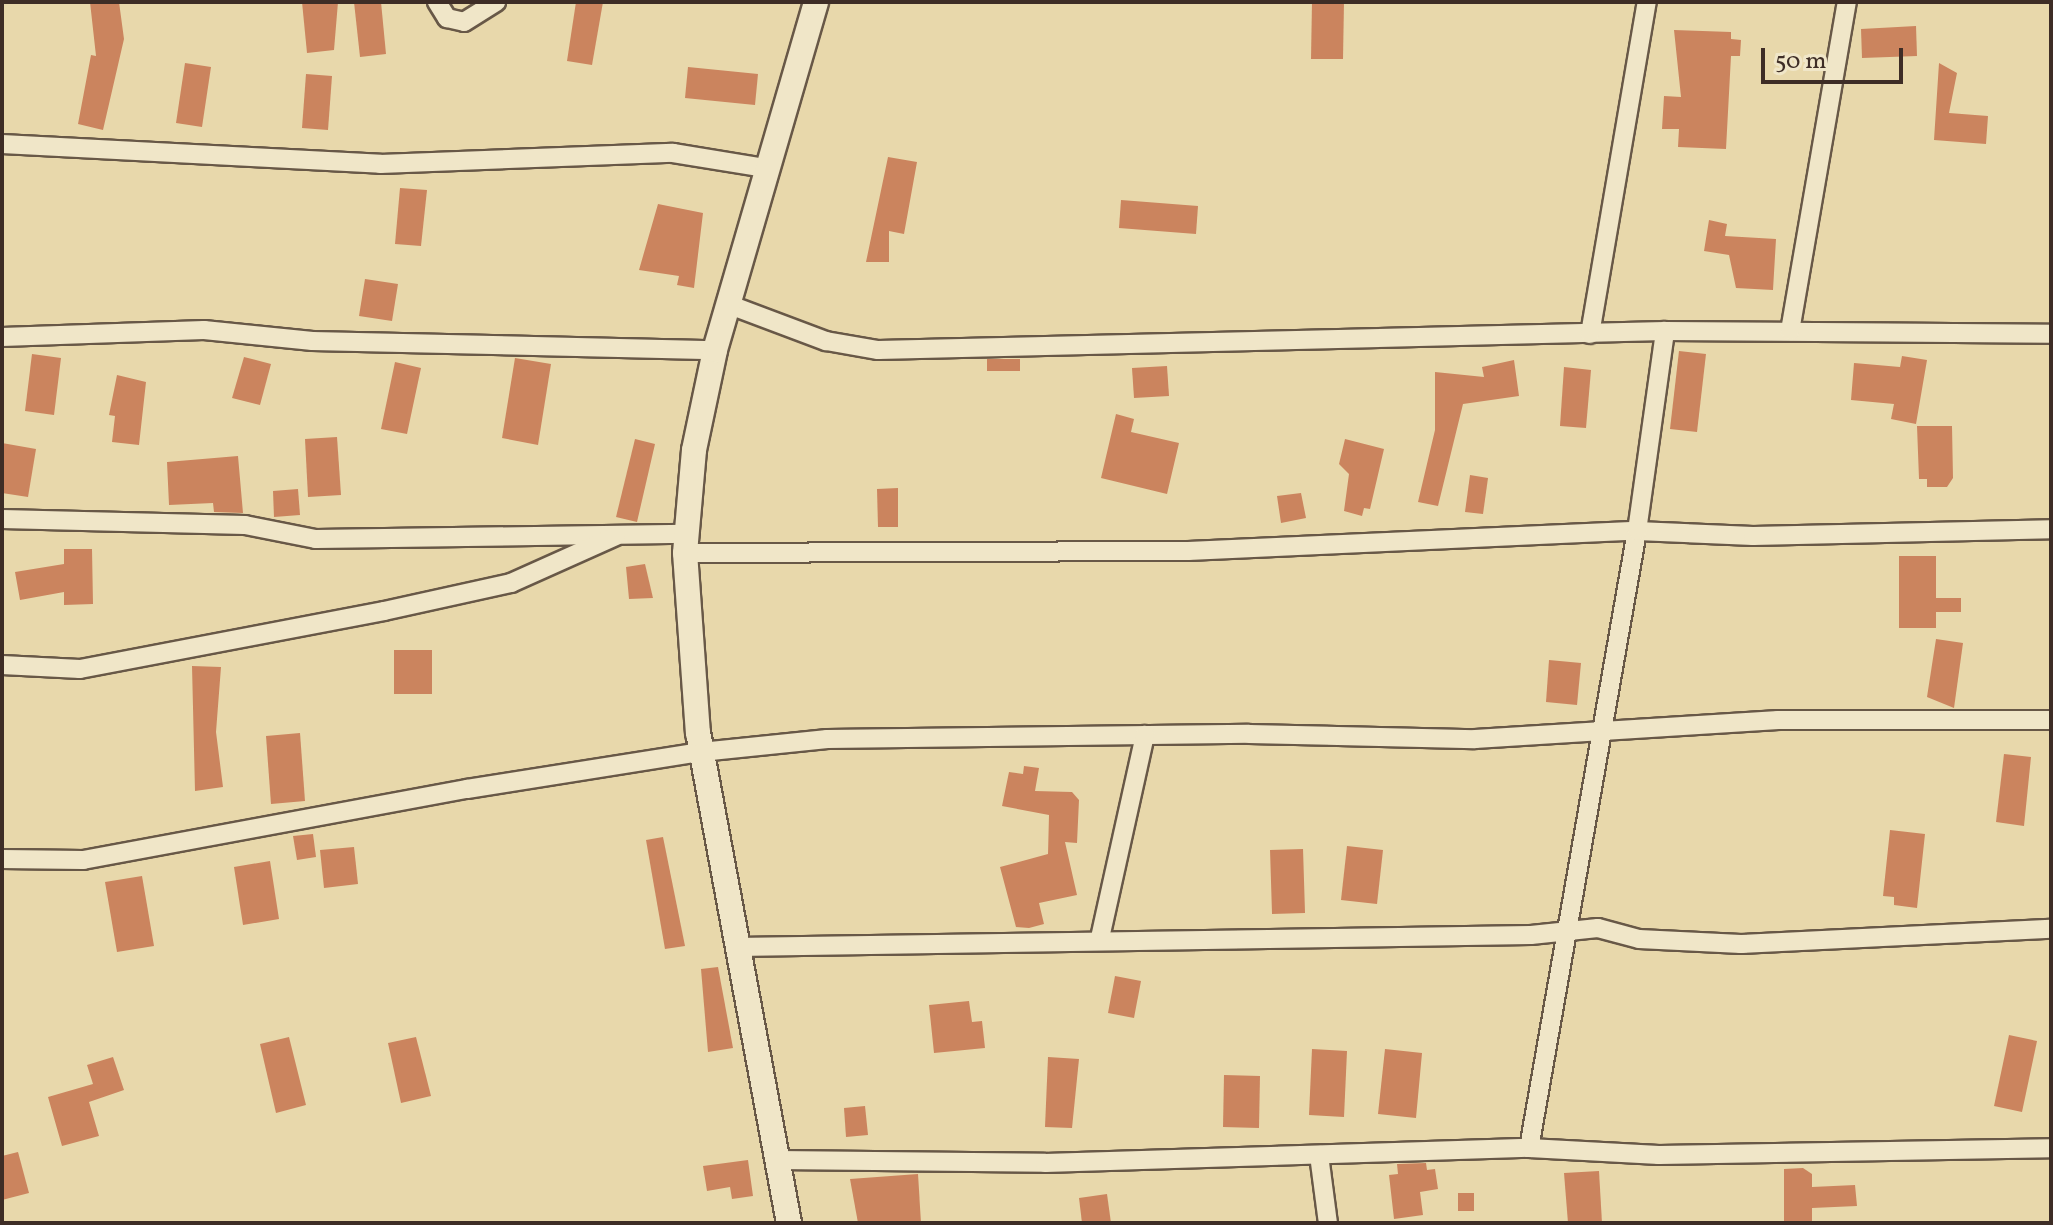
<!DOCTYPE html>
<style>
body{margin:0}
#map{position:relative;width:2053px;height:1225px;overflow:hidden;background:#e8d8ab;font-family:Vollkorn,serif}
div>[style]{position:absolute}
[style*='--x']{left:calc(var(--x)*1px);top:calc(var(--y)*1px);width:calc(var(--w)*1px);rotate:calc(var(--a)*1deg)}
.building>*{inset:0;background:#cb845e}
.roads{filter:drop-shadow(2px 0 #685847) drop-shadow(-2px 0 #685847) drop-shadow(0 2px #685847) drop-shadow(0 -2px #685847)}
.street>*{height:18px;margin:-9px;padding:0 9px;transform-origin:9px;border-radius:9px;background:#f0e6c8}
.secondary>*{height:24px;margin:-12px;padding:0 12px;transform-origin:12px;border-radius:12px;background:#f0e6c8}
span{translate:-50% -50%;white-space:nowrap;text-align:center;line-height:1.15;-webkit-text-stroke:6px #f0e6c8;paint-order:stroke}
.frame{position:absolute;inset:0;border:4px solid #3e2d26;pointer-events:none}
.scale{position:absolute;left:1761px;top:48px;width:142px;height:36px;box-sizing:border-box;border:4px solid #3e2d26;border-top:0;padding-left:10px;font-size:24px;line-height:28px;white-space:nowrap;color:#3e2d26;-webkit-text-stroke:6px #f0e6c8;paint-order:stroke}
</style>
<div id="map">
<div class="building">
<div style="clip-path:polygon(90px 2px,119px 2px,124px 39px,103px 130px,78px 124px,91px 55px,96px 56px)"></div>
<div style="clip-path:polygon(302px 2px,338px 2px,334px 50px,307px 53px)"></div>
<div style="clip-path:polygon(354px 2px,381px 2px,386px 54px,360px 57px)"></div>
<div style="clip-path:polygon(576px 2px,603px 2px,592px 65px,567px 61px)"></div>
<div style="clip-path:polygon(1312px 2px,1344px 2px,1343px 59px,1311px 59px)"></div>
<div style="clip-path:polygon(1916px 26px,1917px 56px,1862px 58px,1861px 29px)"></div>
<div style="clip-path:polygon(1674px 30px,1731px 32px,1731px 39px,1741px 40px,1740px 56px,1731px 56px,1726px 149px,1678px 147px,1679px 129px,1662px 129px,1664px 96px,1681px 97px)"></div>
<div style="clip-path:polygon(185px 63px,211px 67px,202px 127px,176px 123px)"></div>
<div style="clip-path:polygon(1939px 63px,1957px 73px,1949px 113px,1988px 116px,1986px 144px,1934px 140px)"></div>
<div style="clip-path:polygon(688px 67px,758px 74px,755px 105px,685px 98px)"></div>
<div style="clip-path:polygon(306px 74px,332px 76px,328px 130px,302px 128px)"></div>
<div style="clip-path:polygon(888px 157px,917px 162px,904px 234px,889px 231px,889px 262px,866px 262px)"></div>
<div style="clip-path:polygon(400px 188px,427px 190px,421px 246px,395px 244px)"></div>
<div style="clip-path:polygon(1121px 200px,1198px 206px,1196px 234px,1119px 228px)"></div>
<div style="clip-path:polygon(658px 204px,703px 213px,694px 288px,677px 285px,679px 276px,639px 270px)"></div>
<div style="clip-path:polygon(1709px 220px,1727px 224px,1725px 236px,1776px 239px,1773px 290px,1736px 288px,1729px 255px,1704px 251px)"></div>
<div style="clip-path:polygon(365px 279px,398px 284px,392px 321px,359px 316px)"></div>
<div style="clip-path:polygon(1679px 351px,1706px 354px,1697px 432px,1670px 429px)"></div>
<div style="clip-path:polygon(32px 354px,61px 358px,54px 415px,25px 411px)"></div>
<div style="clip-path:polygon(1902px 356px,1927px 360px,1916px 424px,1891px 419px,1894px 404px,1851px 400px,1854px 363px,1900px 367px)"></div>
<div style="clip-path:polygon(244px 357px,271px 364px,260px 405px,232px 398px)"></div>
<div style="clip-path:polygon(515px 358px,551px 364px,538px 445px,502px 438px)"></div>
<div style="clip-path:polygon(987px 359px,1020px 359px,1020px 371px,987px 371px)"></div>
<div style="clip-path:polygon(1514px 360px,1519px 396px,1463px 404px,1438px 506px,1418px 502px,1435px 430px,1435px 372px,1484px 377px,1482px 367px)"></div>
<div style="clip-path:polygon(395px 362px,421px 368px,407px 434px,381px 429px)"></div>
<div style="clip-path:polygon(1167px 366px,1169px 396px,1134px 398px,1132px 368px)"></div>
<div style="clip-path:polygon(1564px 367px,1591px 370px,1586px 428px,1560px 426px)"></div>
<div style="clip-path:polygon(117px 375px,146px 382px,139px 445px,112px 442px,115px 416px,109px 415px)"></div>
<div style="clip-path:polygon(1116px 414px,1134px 419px,1131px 432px,1179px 443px,1167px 494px,1101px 478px)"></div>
<div style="clip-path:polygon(1917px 426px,1952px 426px,1953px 478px,1947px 487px,1927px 487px,1927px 479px,1919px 479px)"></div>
<div style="clip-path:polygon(337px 437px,341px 495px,308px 497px,305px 439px)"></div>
<div style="clip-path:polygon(635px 439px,655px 444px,637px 522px,616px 517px)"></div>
<div style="clip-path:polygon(1345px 439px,1384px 449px,1370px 509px,1364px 508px,1362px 516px,1344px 511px,1349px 474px,1339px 464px)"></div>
<div style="clip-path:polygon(2px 443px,36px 449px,28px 497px,2px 493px)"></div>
<div style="clip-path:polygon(238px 456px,243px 513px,214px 512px,213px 503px,169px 505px,167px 462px)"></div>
<div style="clip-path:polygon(1470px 475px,1488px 478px,1483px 514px,1465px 512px)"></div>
<div style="clip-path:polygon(898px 488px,898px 527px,878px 527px,877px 489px)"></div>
<div style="clip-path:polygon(298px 489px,300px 515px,274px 517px,273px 491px)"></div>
<div style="clip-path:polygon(1301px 493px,1306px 518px,1281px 523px,1277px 496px)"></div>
<div style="clip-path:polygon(64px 549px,92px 549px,93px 604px,64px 605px,64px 592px,20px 600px,15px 572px,64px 564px)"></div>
<div style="clip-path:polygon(1899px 556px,1936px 556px,1936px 598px,1961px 598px,1961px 612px,1936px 612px,1936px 628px,1899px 628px)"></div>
<div style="clip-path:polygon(645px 564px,653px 598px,629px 599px,626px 567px)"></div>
<div style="clip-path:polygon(1936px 639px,1963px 643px,1954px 708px,1927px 697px)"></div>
<div style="clip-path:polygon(394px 650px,432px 650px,432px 694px,394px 694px)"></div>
<div style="clip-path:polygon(1549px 660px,1581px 663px,1577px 705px,1546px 702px)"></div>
<div style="clip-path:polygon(192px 666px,221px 667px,216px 732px,223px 787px,195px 791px)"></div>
<div style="clip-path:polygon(300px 733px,305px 801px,271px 804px,266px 736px)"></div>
<div style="clip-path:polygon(2004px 754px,2031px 757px,2024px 826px,1996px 822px)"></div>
<div style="clip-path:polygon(1024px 766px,1039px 768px,1035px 791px,1072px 792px,1079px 800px,1077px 843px,1065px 842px,1077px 895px,1039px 903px,1044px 924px,1029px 928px,1016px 927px,1000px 867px,1048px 854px,1049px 815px,1002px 806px,1009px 772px,1023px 774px)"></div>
<div style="clip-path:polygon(1890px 830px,1925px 834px,1917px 908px,1894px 905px,1894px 897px,1883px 896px)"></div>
<div style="clip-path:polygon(313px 834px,316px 857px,297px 860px,293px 836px)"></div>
<div style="clip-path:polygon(663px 837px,685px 946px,665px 949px,646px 840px)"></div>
<div style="clip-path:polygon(1347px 846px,1383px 850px,1377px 904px,1341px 900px)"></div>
<div style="clip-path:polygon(354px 847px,358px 884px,324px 888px,320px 850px)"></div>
<div style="clip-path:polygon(1303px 849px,1305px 913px,1272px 914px,1270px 850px)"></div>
<div style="clip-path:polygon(270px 861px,279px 919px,243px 925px,234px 867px)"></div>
<div style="clip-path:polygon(142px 876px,154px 946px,117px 952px,105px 882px)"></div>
<div style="clip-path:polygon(718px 967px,733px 1048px,708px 1052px,701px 969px)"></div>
<div style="clip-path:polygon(1115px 976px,1141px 981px,1134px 1018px,1108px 1013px)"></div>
<div style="clip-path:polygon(969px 1001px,972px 1022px,982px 1021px,985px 1048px,934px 1053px,929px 1005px)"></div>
<div style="clip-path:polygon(2009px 1035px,2037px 1041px,2022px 1112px,1994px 1106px)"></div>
<div style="clip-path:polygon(289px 1037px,306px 1105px,276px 1113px,260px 1044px)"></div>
<div style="clip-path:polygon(416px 1037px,431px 1096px,401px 1103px,388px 1043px)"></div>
<div style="clip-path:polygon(1312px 1049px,1347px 1051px,1344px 1117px,1309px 1115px)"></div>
<div style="clip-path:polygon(1385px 1049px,1422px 1053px,1416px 1118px,1378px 1114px)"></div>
<div style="clip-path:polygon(113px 1057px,124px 1090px,89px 1102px,99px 1136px,62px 1146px,48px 1097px,93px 1084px,87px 1065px)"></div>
<div style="clip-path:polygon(1048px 1057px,1079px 1059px,1072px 1128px,1045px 1127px)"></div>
<div style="clip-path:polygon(1224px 1075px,1260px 1076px,1259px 1128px,1223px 1127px)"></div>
<div style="clip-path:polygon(865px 1106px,868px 1135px,846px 1137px,844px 1108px)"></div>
<div style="clip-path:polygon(18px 1152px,29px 1193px,2px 1200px,2px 1156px)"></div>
<div style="clip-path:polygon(748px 1160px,753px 1196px,732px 1199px,730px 1187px,707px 1191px,703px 1166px)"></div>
<div style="clip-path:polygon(1426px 1163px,1427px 1170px,1435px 1169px,1438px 1189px,1420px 1192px,1423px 1215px,1394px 1219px,1389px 1175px,1398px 1174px,1397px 1164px)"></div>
<div style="clip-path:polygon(1803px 1168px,1812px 1174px,1812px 1187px,1855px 1185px,1857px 1206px,1812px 1208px,1812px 1223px,1784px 1223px,1784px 1169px)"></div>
<div style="clip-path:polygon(1599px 1171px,1602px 1223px,1568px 1223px,1564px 1173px)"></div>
<div style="clip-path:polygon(918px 1174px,921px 1223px,858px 1223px,850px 1179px)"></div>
<div style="clip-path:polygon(1458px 1193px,1474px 1193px,1474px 1211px,1458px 1211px)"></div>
<div style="clip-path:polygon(1107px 1194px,1111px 1223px,1082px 1223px,1079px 1198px)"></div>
</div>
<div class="roads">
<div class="street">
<div style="--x:437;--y:2;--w:19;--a:58"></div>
<div style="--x:447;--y:18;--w:17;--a:13"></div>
<div style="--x:464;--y:22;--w:38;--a:-32"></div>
<div style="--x:2;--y:144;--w:379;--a:3"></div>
<div style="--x:380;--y:164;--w:293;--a:-2.2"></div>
<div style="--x:673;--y:153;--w:94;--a:9.2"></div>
<div style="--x:730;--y:305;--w:103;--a:20.6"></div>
<div style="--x:826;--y:341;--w:53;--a:9.8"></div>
<div style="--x:878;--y:350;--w:787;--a:-1.38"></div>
<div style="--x:1665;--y:331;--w:386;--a:0.4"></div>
<div style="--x:1790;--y:331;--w:334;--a:-80.2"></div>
<div style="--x:1590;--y:334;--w:337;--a:-80.3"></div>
<div style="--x:2;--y:337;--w:202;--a:-2"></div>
<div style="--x:204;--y:330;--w:109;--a:5.8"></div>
<div style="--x:312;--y:341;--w:403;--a:1.3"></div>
<div style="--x:2;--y:519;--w:243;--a:1.4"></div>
<div style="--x:245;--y:525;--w:72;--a:11.2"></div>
<div style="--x:316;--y:539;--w:371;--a:-0.8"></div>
<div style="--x:685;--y:553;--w:503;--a:-0.23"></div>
<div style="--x:1188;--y:551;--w:449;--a:-2.6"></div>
<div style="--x:1637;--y:531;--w:116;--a:2.5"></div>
<div style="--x:1753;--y:536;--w:298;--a:-1.3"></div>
<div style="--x:2;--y:665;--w:78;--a:2.9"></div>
<div style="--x:80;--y:669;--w:309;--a:-10.8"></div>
<div style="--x:384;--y:611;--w:130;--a:-12.4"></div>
<div style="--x:511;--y:583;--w:115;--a:-24.1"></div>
<div style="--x:2;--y:859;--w:81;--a:0.7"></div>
<div style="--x:83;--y:860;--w:391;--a:-10.5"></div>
<div style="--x:467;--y:789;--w:237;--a:-9"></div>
<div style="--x:701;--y:752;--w:127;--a:-5.9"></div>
<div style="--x:827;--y:739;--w:422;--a:-0.7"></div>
<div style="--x:1249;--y:734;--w:226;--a:1.3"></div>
<div style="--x:1475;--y:739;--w:304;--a:-3.6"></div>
<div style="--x:1778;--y:720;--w:273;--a:0"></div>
<div style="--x:1100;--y:938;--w:208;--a:-77.5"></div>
<div style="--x:736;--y:947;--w:795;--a:-0.86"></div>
<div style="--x:1531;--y:935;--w:67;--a:-6"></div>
<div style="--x:1598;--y:928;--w:42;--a:15"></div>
<div style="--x:1639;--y:939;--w:102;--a:2.8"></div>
<div style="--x:1741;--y:944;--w:310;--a:-2.8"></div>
<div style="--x:1529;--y:1148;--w:626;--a:-80.07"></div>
<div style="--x:1637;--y:531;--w:202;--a:-82"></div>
<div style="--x:1319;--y:1155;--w:69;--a:82.5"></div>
<div style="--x:777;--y:1160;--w:268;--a:0.6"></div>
<div style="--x:1045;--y:1163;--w:484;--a:-1.8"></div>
<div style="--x:1529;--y:1148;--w:130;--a:3.1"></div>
<div style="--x:1659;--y:1155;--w:392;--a:-1"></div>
</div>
<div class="secondary">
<div style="--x:789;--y:1223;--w:497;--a:-100.5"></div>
<div style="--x:698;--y:734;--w:181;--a:-94.1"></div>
<div style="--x:685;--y:553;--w:103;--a:-85"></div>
<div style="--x:694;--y:450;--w:102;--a:-78.1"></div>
<div style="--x:715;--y:350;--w:362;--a:-73.8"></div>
</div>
</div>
<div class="frame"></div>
<div class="scale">50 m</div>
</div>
